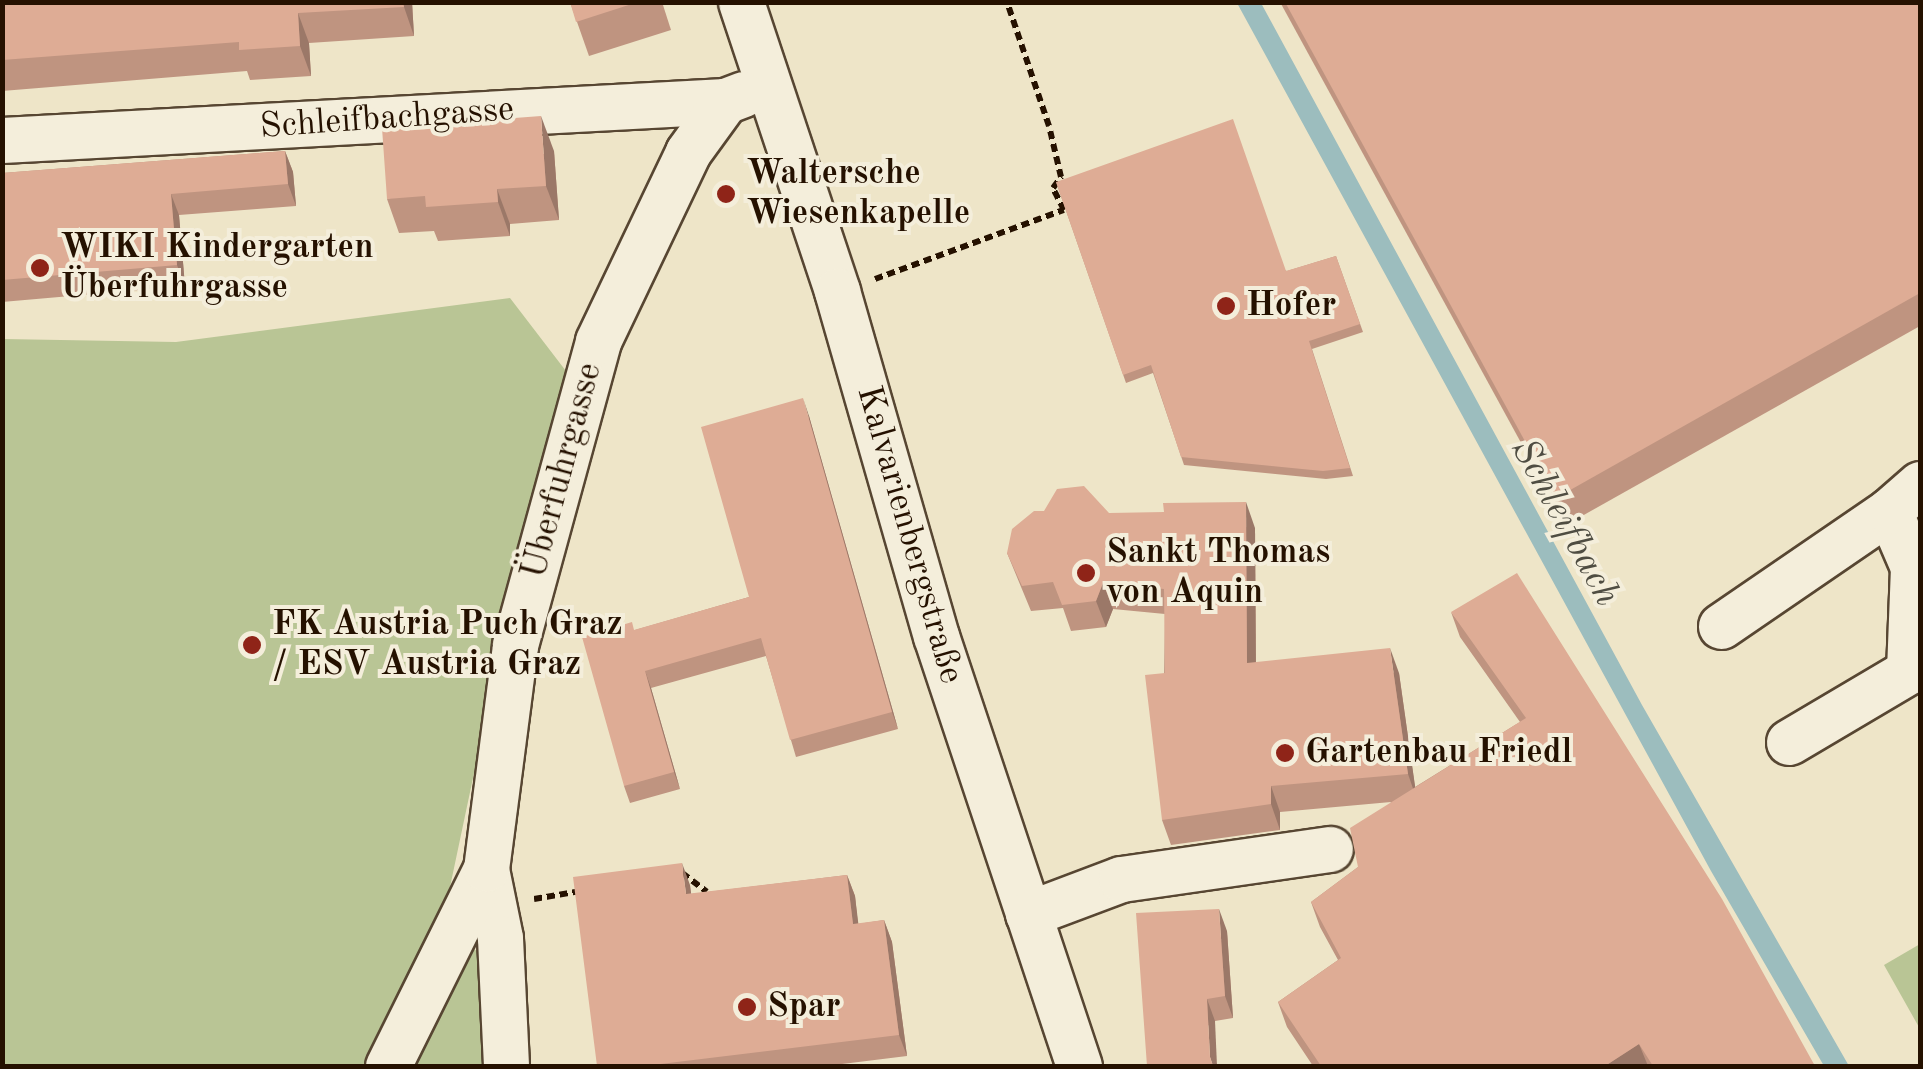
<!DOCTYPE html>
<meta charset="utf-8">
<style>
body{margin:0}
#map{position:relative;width:1923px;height:1069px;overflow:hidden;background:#eee5c8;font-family:"Old Standard TT",serif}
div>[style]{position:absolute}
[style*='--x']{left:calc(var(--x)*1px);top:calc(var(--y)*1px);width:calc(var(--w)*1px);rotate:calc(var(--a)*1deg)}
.green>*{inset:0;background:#b9c595}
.water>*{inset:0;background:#9cbdbe}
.path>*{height:6px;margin-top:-3px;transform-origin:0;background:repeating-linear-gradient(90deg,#251100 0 8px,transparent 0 13px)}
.roads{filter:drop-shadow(2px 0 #574632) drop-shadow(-2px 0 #574632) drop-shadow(0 2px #574632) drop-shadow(0 -2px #574632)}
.minor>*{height:45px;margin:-22.5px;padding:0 22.5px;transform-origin:22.5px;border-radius:22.5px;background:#f4eedb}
.wall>*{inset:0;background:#bf9480}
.shaded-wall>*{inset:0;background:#9b7868}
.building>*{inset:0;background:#deac95}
.dots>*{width:28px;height:28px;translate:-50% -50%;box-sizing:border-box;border:5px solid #f4eedb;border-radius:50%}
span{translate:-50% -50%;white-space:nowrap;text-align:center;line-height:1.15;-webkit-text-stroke:8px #f4eedb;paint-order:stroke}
.street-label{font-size:35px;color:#251100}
.poi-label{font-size:35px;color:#251100;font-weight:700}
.left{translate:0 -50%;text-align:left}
.water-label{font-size:38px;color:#4f4d42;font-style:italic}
.frame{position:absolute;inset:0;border:5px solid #251100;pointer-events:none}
</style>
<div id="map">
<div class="green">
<div style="clip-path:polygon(510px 298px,569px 375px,516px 574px,446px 906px,368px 1066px,3px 1066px,3px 339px,176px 342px)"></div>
<div style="clip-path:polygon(1920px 944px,1920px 1029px,1884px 965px)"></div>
<div style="clip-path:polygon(462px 947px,492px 954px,498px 1066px,409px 1066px)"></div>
</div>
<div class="water">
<div style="clip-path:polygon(1237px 3px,1261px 3px,1642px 705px,1849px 1066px,1824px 1066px,1711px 871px)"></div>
</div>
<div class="path">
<div style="--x:875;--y:279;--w:201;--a:-20.1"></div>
<div style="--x:1064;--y:210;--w:25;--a:-117"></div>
<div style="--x:1053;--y:188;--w:14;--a:-54"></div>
<div style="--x:1061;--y:177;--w:52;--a:-103.2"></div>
<div style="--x:1049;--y:126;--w:131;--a:-108.7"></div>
<div style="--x:682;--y:873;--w:31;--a:37"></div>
<div style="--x:534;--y:899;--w:48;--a:-9.7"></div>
</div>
<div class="roads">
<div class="minor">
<div style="--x:741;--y:2;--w:305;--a:71.6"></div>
<div style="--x:837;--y:291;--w:359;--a:74"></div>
<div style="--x:936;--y:636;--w:453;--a:71.6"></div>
<div style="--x:2;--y:140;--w:724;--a:-3.09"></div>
<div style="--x:725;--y:101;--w:19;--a:-21"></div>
<div style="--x:1721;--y:626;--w:204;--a:-34.4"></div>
<div style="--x:1789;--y:742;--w:139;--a:-30.6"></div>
<div style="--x:1909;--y:671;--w:104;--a:-87.8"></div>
<div style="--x:1913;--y:567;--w:61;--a:-113.2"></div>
<div style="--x:1889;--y:511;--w:41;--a:-41.1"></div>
<div style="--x:486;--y:869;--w:70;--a:78.5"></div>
<div style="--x:500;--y:938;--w:128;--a:87.3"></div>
<div style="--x:1028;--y:914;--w:99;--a:-20.6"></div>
<div style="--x:1121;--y:879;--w:211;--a:-8.2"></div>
<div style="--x:388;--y:1066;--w:220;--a:-63.6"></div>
<div style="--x:486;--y:869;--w:226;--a:-82.6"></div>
<div style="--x:515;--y:645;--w:315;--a:-74.7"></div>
<div style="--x:598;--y:341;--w:209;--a:-64.5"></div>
<div style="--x:688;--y:152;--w:63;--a:-54"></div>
</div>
</div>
<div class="wall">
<div style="clip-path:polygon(2px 2px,412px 2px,414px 36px,309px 43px,311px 76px,250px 80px,247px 71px,2px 91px)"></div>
<div style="clip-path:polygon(570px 2px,662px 2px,671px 30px,589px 56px)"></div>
<div style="clip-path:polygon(1280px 2px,1920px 2px,1920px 326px,1566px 525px)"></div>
<div style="clip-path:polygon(285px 151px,293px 172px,296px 206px,179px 215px,185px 286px,2px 302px,2px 173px)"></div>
<div style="clip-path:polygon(554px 151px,559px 220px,510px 224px,510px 236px,438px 241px,434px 231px,399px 233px,387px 199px)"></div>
<div style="clip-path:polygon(1056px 182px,1287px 271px,1336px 256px,1363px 332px,1312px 349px,1353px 476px,1326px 479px,1184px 465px,1153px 373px,1126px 383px)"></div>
<div style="clip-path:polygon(809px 416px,898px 729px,796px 757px,766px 656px,651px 688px,680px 789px,630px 803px,624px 786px,635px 630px,749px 597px)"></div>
<div style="clip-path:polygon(1109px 513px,1255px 528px,1256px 662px,1399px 673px,1415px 787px,1520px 722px,1460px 637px,1451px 612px,1815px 1066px,1313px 1066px,1287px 1027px,1278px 1002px,1338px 960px,1320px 927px,1311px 902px,1358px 867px,1391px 802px,1280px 812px,1280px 830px,1171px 845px,1162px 820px,1165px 614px,1113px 609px,1106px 627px,1071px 631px,1063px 608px,1031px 611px,1007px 553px)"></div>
<div style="clip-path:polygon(847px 875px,855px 896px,858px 924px,884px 920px,892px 942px,907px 1056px,826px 1066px,597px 1066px,690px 885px,691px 894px)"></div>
<div style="clip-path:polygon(1227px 931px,1233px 1018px,1215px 1021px,1147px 1066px)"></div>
</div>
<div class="shaded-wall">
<div style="clip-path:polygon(403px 2px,412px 2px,414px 36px,404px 7px)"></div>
<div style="clip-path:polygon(298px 13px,309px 43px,311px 76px,300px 46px)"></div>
<div style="clip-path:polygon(541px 116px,554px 151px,559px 220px,546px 186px)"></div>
<div style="clip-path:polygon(285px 151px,293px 172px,296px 206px,288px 184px)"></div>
<div style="clip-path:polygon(497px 189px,510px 224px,510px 236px,498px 202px)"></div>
<div style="clip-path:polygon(171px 194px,179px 215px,185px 286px,177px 265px)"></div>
<div style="clip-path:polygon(803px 398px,809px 416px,898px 729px,892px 712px)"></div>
<div style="clip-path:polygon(1246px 502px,1255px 528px,1256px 689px,1247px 663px)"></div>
<div style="clip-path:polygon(1103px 583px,1113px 609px,1106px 627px,1096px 601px)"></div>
<div style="clip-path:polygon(1390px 648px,1399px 673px,1417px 800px,1408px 774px)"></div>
<div style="clip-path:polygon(645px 671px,651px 688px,680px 789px,674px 772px)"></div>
<div style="clip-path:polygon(1271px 786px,1280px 812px,1280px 830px,1271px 804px)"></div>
<div style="clip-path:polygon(682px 863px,690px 885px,694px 916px,686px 894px)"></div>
<div style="clip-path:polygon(847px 875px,855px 896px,861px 946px,853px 924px)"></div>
<div style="clip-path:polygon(1219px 909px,1227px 931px,1233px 1018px,1225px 996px)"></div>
<div style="clip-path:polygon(884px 920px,892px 942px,907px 1056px,899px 1035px)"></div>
<div style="clip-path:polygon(1207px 999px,1215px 1021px,1217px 1066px,1213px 1066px,1210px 1057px)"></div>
<div style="clip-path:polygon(1639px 1044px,1648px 1066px,1605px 1066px)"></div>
</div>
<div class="building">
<div style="clip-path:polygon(2px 2px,403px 2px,404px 7px,298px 13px,300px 46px,239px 50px,239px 42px,2px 60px)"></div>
<div style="clip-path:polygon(570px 2px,638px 2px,576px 22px)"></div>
<div style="clip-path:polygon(1285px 2px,1920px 2px,1920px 293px,1556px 498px)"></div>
<div style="clip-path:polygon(541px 116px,546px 186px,497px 189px,498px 202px,426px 207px,425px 196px,387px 199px,382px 128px)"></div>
<div style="clip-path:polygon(1233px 119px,1286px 271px,1336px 256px,1360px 324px,1309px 341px,1350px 468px,1323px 471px,1181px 457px,1151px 365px,1123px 375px,1056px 182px)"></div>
<div style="clip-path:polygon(285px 151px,288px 184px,171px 194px,177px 265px,2px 280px,2px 173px)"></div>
<div style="clip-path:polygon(803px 398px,892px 712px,790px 740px,761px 638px,645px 671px,674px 772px,624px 786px,582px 637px,632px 622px,634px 630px,749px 597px,701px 427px)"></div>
<div style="clip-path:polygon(1084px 486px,1109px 513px,1164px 512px,1163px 503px,1246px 502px,1247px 663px,1390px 648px,1408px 774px,1271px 786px,1271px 804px,1162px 820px,1145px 675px,1165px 673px,1164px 589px,1103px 583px,1096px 601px,1062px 605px,1053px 582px,1022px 586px,1007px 553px,1012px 529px,1034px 511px,1044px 511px,1057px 489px)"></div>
<div style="clip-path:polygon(1517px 573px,1722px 899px,1815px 1066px,1653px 1066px,1639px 1044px,1605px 1066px,1321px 1066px,1278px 1002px,1341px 958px,1311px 902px,1358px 867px,1350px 828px,1526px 718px,1451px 612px)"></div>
<div style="clip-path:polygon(682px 863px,686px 894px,847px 875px,853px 924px,884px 920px,899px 1035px,644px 1066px,597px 1066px,573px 877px)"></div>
<div style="clip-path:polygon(1219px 909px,1225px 996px,1207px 999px,1210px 1057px,1213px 1066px,1147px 1066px,1136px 913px)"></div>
</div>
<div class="dots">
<div style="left:726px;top:194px;background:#8f2418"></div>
<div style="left:40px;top:268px;background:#8f2418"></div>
<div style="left:1226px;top:306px;background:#8f2418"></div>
<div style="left:1086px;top:573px;background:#8f2418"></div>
<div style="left:252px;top:645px;background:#8f2418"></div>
<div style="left:1285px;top:753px;background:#8f2418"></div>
<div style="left:747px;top:1007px;background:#8f2418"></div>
</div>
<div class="street-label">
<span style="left:387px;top:119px;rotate:-4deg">Schleifbachgasse</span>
<span style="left:563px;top:471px;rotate:-75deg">Überfuhrgasse</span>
<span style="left:909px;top:535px;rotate:74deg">Kalvarienbergstraße</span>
</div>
<div class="poi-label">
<span class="left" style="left:746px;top:194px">Waltersche<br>Wiesenkapelle</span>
<span class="left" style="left:60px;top:268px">WIKI Kindergarten<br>Überfuhrgasse</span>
<span class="left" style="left:1246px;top:306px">Hofer</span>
<span class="left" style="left:1106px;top:573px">Sankt Thomas<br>von Aquin</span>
<span class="left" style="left:272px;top:645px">FK Austria Puch Graz<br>/ ESV Austria Graz</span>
<span class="left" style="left:1305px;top:753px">Gartenbau Friedl</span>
<span class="left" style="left:767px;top:1007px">Spar</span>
</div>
<div class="water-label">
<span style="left:1564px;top:523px;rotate:61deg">Schleifbach</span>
</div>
<div class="frame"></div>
</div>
